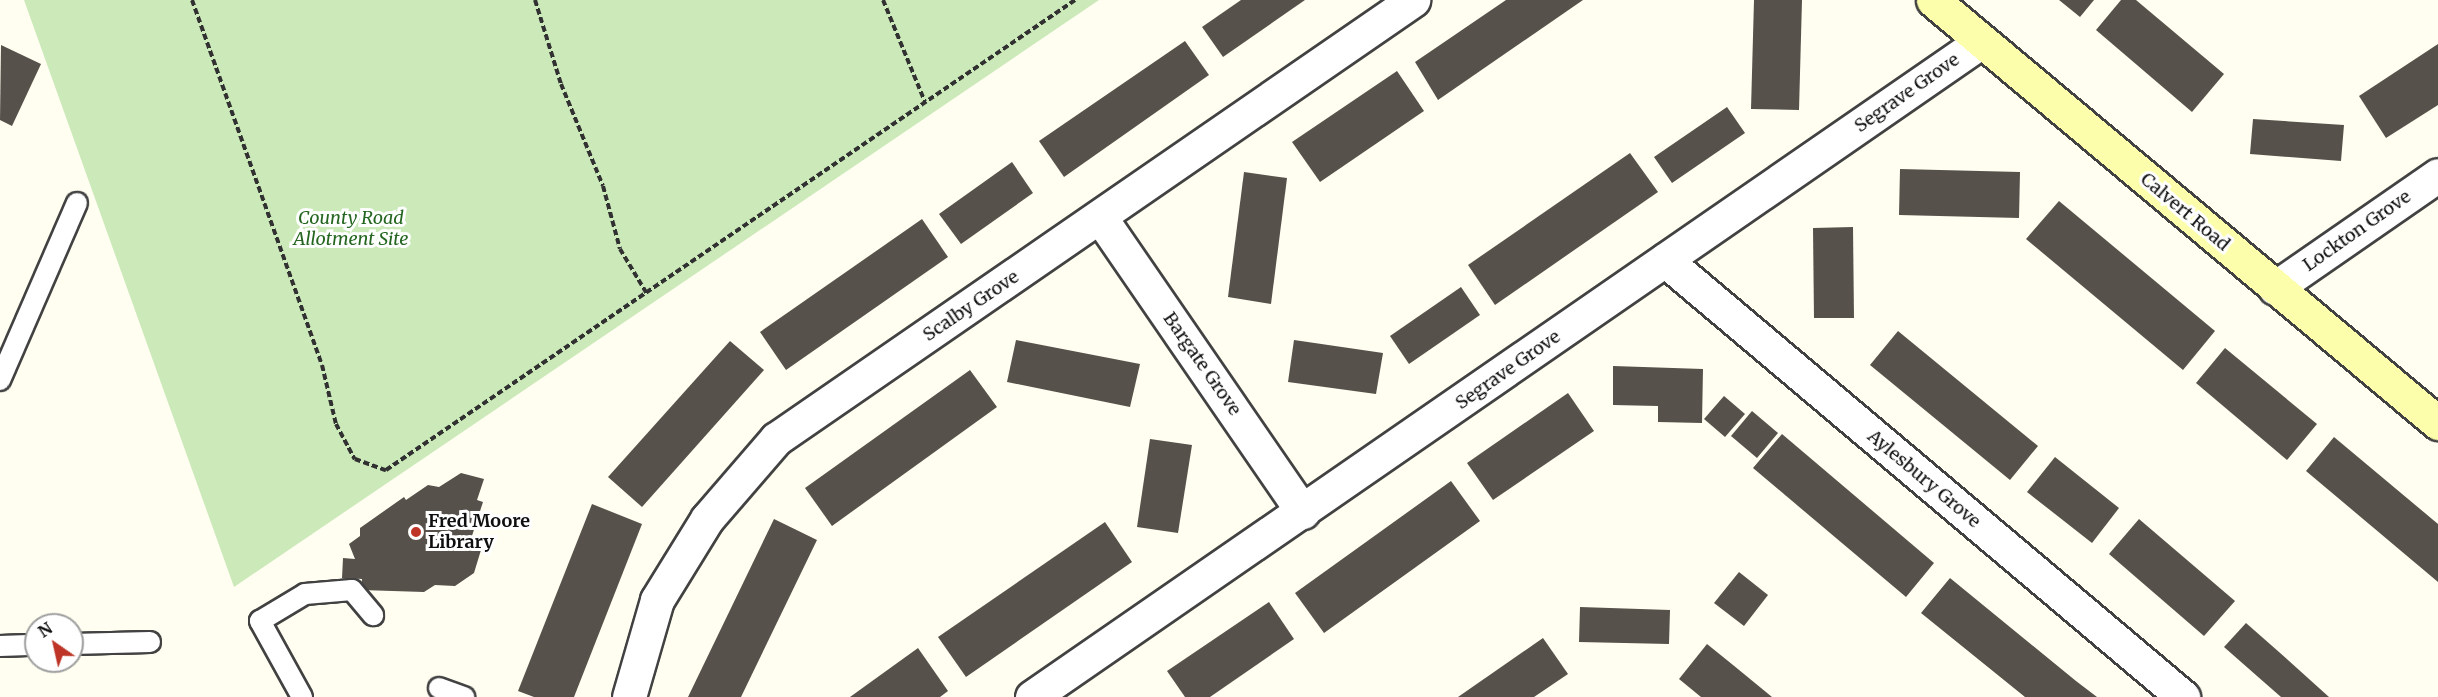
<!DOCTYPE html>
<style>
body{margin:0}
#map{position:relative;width:2438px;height:697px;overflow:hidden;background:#fffef0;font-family:Merriweather,serif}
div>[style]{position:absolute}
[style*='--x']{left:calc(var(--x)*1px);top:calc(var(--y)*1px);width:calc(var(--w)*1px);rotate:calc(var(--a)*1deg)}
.green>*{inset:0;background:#cce9ba}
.building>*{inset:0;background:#57514b}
.path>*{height:4px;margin-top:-2px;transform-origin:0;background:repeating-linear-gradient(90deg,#313131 0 6px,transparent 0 9px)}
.roads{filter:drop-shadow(2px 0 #424242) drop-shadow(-2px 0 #424242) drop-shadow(0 2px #424242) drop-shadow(0 -2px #424242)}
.lane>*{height:20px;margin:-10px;padding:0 10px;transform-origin:10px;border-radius:10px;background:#fff}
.street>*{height:33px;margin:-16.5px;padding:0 16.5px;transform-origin:16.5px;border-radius:16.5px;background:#fff}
.secondary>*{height:33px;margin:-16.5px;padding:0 16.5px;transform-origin:16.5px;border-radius:16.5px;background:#fcfeac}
.dots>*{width:16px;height:16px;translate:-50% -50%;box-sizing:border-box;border:3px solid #fff;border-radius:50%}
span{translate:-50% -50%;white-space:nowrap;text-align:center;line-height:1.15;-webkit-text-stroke:6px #fff;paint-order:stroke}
.street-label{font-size:18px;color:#0f0f0f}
.park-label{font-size:18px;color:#24661f;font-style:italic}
.poi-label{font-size:18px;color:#0f0f0f;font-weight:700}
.left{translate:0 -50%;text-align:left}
.north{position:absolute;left:24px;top:613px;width:60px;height:60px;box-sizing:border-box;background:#fff;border:2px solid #9f9f9f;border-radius:50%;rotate:326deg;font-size:16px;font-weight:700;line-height:24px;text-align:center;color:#0f0f0f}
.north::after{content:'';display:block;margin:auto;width:21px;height:27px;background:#be3527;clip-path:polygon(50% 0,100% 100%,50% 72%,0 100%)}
</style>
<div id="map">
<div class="green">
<div style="clip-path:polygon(24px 0,1099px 0,234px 587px)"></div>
</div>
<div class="building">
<div style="clip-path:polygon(1241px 0,1305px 0,1223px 57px,1202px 27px)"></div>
<div style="clip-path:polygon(1506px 0,1583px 0,1438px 100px,1415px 62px)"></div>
<div style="clip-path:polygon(1754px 0,1802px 0,1799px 110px,1751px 109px)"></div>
<div style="clip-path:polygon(2059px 0,2094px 0,2080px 17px)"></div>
<div style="clip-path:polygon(2121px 0,2136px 0,2224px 74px,2192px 112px,2096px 30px)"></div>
<div style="clip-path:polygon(1185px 41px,1209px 75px,1064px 177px,1039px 141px)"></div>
<div style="clip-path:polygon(2438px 44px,2438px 105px,2386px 138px,2359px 96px)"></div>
<div style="clip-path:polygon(1px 45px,41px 64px,12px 126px,0 120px)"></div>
<div style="clip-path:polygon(1397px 71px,1424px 111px,1320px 182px,1292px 142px)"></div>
<div style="clip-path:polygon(1727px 107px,1745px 133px,1672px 183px,1654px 157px)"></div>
<div style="clip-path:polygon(2253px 119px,2344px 125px,2341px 161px,2250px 154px)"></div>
<div style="clip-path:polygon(1630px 153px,1658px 192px,1495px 305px,1468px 265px)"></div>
<div style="clip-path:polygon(1012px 162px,1033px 193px,961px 244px,939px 214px)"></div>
<div style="clip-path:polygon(1900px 169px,2020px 172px,2019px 218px,1899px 215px)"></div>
<div style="clip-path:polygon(1244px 172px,1287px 178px,1271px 304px,1228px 297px)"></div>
<div style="clip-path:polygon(2059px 201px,2215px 331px,2183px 370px,2026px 239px)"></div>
<div style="clip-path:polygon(922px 219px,948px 257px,786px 370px,760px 332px)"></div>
<div style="clip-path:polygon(1853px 227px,1854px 318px,1814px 318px,1813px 228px)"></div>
<div style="clip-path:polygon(1461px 287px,1480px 315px,1409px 364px,1390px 336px)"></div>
<div style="clip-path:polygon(1898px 331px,2038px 446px,2010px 480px,1870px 365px)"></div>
<div style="clip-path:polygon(1016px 340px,1140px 364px,1130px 407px,1007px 382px)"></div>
<div style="clip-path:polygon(1294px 340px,1383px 353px,1376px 394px,1288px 382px)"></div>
<div style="clip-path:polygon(730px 341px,764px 370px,642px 507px,608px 477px)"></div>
<div style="clip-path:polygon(2225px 348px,2317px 424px,2287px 460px,2196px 383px)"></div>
<div style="clip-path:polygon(1613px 366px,1703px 369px,1702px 423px,1658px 422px,1658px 406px,1613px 405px)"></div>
<div style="clip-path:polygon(970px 370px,997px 407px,832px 526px,805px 488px)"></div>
<div style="clip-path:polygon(1568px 393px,1594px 431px,1493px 500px,1467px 463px)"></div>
<div style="clip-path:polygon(1724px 396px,1745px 414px,1725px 437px,1704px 419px)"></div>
<div style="clip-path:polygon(1752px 411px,1778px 433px,1757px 458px,1731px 436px)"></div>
<div style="clip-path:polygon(1782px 434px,1934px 563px,1906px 597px,1753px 468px)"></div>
<div style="clip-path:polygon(2334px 437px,2438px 524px,2438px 582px,2306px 471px)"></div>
<div style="clip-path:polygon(1150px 439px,1192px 445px,1178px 533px,1137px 527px)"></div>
<div style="clip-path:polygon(2055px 457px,2119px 508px,2092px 543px,2027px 492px)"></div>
<div style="clip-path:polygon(461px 473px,484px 479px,477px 500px,483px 502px,470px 542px,481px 550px,474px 573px,455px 586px,435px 585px,424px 592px,361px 590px,362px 579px,342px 578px,343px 558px,355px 559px,349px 544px,360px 536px,360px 528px,404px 497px,406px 500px,428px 485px,439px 487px)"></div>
<div style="clip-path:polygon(1451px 481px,1480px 521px,1324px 633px,1295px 593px)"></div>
<div style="clip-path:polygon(592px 504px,642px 524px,574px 697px,534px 697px,518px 691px)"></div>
<div style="clip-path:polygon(774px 519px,817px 540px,741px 697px,688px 697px)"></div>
<div style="clip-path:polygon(2139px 519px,2235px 601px,2204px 636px,2109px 554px)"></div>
<div style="clip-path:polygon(1105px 522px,1132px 562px,966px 677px,938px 637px)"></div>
<div style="clip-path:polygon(1739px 572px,1768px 595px,1744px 626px,1714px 603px)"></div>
<div style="clip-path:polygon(1950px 578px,2076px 681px,2097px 697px,2025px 697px,1921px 613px)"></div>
<div style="clip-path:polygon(1269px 602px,1294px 639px,1210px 697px,1185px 697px,1167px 671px)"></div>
<div style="clip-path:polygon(1580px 607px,1670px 610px,1669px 644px,1579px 642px)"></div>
<div style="clip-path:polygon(2246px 623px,2279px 652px,2329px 697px,2281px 697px,2257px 676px,2224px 647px)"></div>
<div style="clip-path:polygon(1543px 638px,1568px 674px,1534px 697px,1458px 697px)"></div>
<div style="clip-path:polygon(1707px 644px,1733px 665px,1772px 697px,1701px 697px,1679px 679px)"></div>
<div style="clip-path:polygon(918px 648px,948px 691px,940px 697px,850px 697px)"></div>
</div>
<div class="path">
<div style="--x:192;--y:0;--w:387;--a:70.4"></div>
<div style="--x:322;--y:365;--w:61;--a:76.7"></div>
<div style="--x:336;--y:424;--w:40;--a:62"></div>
<div style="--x:355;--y:459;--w:33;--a:20"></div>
<div style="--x:386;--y:470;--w:834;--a:-34.3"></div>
<div style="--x:535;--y:0;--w:88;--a:72.8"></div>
<div style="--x:561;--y:84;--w:110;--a:67.6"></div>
<div style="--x:603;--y:186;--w:65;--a:74.9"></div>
<div style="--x:620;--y:249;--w:52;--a:59"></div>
<div style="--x:883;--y:0;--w:110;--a:67.6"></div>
</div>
<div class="roads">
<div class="lane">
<div style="--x:0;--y:380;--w:193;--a:-66.5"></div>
<div style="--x:72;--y:644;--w:78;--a:-1.5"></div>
<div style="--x:0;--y:646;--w:36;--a:-2"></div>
<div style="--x:439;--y:688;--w:27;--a:20"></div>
<div style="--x:302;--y:697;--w:87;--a:-118.9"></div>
<div style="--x:260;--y:621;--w:52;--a:-31"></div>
<div style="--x:305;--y:594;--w:47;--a:-4.9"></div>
<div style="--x:352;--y:590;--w:33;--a:50"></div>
</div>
<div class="street">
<div style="--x:1100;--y:217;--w:358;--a:55.5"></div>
<div style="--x:1665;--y:260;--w:678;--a:40.15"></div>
<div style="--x:2275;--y:288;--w:198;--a:-34.7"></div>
<div style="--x:629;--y:697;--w:101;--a:-73.9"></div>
<div style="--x:657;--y:600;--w:95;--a:-58.3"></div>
<div style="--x:707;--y:519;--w:106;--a:-49.2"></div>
<div style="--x:776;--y:439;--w:774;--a:-34.57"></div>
<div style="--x:1032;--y:697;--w:1154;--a:-34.63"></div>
</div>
<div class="secondary">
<div style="--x:1933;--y:0;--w:659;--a:39.95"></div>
</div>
</div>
<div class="dots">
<div style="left:416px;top:532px;background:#be3527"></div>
</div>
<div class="street-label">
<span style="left:1907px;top:93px;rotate:-35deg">Segrave Grove</span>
<span style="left:2185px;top:212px;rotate:40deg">Calvert Road</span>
<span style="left:2357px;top:231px;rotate:-35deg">Lockton Grove</span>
<span style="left:971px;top:306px;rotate:-34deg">Scalby Grove</span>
<span style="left:1202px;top:364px;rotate:55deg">Bargate Grove</span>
<span style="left:1508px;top:370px;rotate:-35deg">Segrave Grove</span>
<span style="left:1924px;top:479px;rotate:40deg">Aylesbury Grove</span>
</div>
<div class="park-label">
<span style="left:351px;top:229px">County Road<br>Allotment Site</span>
</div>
<div class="poi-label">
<span class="left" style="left:428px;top:532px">Fred Moore<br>Library</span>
</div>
<div class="north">N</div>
</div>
